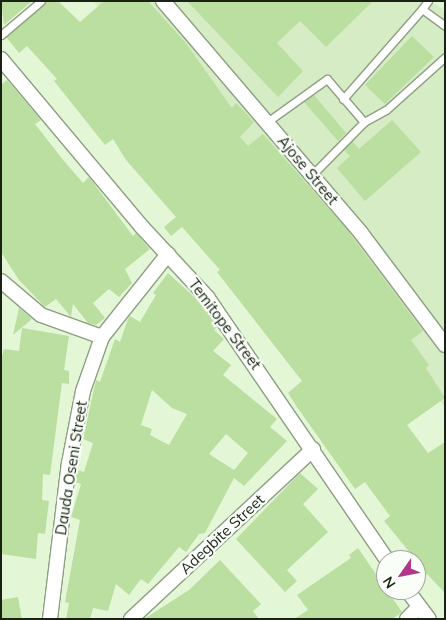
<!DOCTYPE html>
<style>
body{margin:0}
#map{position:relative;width:446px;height:620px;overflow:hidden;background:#e3f7d7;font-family:Mulish,sans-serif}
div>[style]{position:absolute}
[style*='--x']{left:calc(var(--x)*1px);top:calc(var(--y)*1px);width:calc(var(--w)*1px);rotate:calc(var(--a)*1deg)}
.built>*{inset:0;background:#d5ecc5}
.building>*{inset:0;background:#badfa0}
.roads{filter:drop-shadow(1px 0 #8d9f81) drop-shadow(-1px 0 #8d9f81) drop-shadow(0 1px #8d9f81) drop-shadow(0 -1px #8d9f81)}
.lane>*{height:7px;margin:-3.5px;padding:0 3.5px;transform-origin:3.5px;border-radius:3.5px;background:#fff}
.street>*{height:14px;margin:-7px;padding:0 7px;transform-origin:7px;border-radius:7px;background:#fff}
span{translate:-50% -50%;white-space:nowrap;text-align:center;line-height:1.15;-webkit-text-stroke:4.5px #fafef8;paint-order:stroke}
.street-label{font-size:15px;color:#1a2115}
.frame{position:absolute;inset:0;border:2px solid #1a2115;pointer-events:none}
.north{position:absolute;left:376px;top:550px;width:50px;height:50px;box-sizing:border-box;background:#fafef8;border:1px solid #a0a69d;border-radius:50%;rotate:237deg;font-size:14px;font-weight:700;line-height:20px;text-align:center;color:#1a2115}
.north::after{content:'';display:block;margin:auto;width:18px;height:22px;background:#b1378a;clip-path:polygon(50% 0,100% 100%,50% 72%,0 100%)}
</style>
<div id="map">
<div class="built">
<div style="clip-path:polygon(93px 1px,430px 1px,445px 10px,445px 407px)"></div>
</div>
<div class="building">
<div style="clip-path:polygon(1px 1px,32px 1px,4px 25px)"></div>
<div style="clip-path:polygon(46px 1px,58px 1px,80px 22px,104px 1px,148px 1px,185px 42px,232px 108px,236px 103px,254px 122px,240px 137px,248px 146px,263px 134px,345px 227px,423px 331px,411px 340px,429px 365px,426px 368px,445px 398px,407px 425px,428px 453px,445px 442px,445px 593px,427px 574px,421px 580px,416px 574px,416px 560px,384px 521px,390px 516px,365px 482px,355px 489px,297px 407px,288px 393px,302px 381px,217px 272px,220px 270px,182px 227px,171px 236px,164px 227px,176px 217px,126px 160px,113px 139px,105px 145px,54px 81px,57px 79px,27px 46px,19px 53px,6px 37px)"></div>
<div style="clip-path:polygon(187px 1px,373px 1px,326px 47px,300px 21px,277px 43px,303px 71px,278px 97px)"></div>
<div style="clip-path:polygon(412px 36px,434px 57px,385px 104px,365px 85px)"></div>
<div style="clip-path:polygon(7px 80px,41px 120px,35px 124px,64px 161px,83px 183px,89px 177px,133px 236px,136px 233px,150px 249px,125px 269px,132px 283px,119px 297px,109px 289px,93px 303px,105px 318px,96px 325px,88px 323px,73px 304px,71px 317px,56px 299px,45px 307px,19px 280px,1px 252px,1px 85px)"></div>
<div style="clip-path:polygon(314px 95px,346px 133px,338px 141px,304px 102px)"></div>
<div style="clip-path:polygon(392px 120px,421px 152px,365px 201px,337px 168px,350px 156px,344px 150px,352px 141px,359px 149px)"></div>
<div style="clip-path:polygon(evenodd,168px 273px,200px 302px,217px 327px,214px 330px,224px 339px,213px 351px,231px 365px,223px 375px,277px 419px,270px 427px,287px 441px,244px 486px,234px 478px,205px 533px,199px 534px,186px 552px,179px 547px,148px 584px,141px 579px,129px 595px,116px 584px,108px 611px,93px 608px,90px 619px,66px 619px,69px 603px,65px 602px,80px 520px,71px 517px,81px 484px,75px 482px,76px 475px,78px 470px,84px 472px,93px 443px,83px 439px,96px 380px,100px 382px,115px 339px,120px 342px,128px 319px,130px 316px,140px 322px,156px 295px,153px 293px,168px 273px,152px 390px,172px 408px,187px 414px,169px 445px,150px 435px,152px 429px,141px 425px,152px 390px,168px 273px,226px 434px,248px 453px,234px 470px,209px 454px,226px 434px)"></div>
<div style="clip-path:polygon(19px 308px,32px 319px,13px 335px)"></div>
<div style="clip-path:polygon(22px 328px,69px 336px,64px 370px,69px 371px,69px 384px,62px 383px,50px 475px,43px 474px,42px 500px,49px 501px,45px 534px,38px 533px,36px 559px,1px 554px,1px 360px,4px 349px,19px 351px)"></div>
<div style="clip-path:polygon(300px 473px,318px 489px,303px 504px,328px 532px,287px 570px,297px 581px,285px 592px,236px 539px)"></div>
<div style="clip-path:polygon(358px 548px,402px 612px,392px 619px,294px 619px,308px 610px,297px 595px,351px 558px,349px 555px)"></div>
<div style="clip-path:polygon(220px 560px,261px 604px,253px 611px,259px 619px,144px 619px,189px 590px)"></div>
<div style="clip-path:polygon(18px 597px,22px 619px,1px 619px,1px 600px)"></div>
</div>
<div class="roads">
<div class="lane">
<div style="--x:428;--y:1;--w:10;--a:127"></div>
<div style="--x:422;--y:9;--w:29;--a:36"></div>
<div style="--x:1;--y:35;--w:52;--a:-40.4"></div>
<div style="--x:343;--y:99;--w:120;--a:-48.7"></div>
<div style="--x:267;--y:122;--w:74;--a:-35.6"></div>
<div style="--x:327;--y:79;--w:57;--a:49.3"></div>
<div style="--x:364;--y:122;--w:74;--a:134.5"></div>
<div style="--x:364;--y:122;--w:25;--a:-29"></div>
<div style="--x:386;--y:110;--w:79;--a:-41.9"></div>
</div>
<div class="street">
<div style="--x:163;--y:1;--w:305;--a:49.5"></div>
<div style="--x:361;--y:233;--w:140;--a:53.1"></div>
<div style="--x:1;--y:59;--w:219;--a:50"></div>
<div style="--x:142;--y:227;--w:96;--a:47.1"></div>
<div style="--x:207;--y:297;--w:319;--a:55.6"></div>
<div style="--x:1;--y:281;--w:52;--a:40.4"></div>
<div style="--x:41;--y:315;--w:65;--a:19.8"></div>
<div style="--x:407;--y:590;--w:36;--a:53"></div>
<div style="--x:50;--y:619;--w:157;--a:-83.1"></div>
<div style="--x:69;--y:463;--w:73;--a:-79"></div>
<div style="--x:83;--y:391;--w:57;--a:-70.6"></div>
<div style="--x:102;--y:337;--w:106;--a:-51.5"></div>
<div style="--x:131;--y:619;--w:249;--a:-43"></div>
<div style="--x:407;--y:619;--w:17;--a:-45"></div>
</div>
</div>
<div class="street-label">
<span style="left:308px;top:170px;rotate:50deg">Ajose Street</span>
<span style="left:225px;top:324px;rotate:53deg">Temitope Street</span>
<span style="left:71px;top:468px;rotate:-81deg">Dauda Oseni Street</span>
<span style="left:222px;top:534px;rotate:-43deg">Adegbite Street</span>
</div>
<div class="frame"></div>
<div class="north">N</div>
</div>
